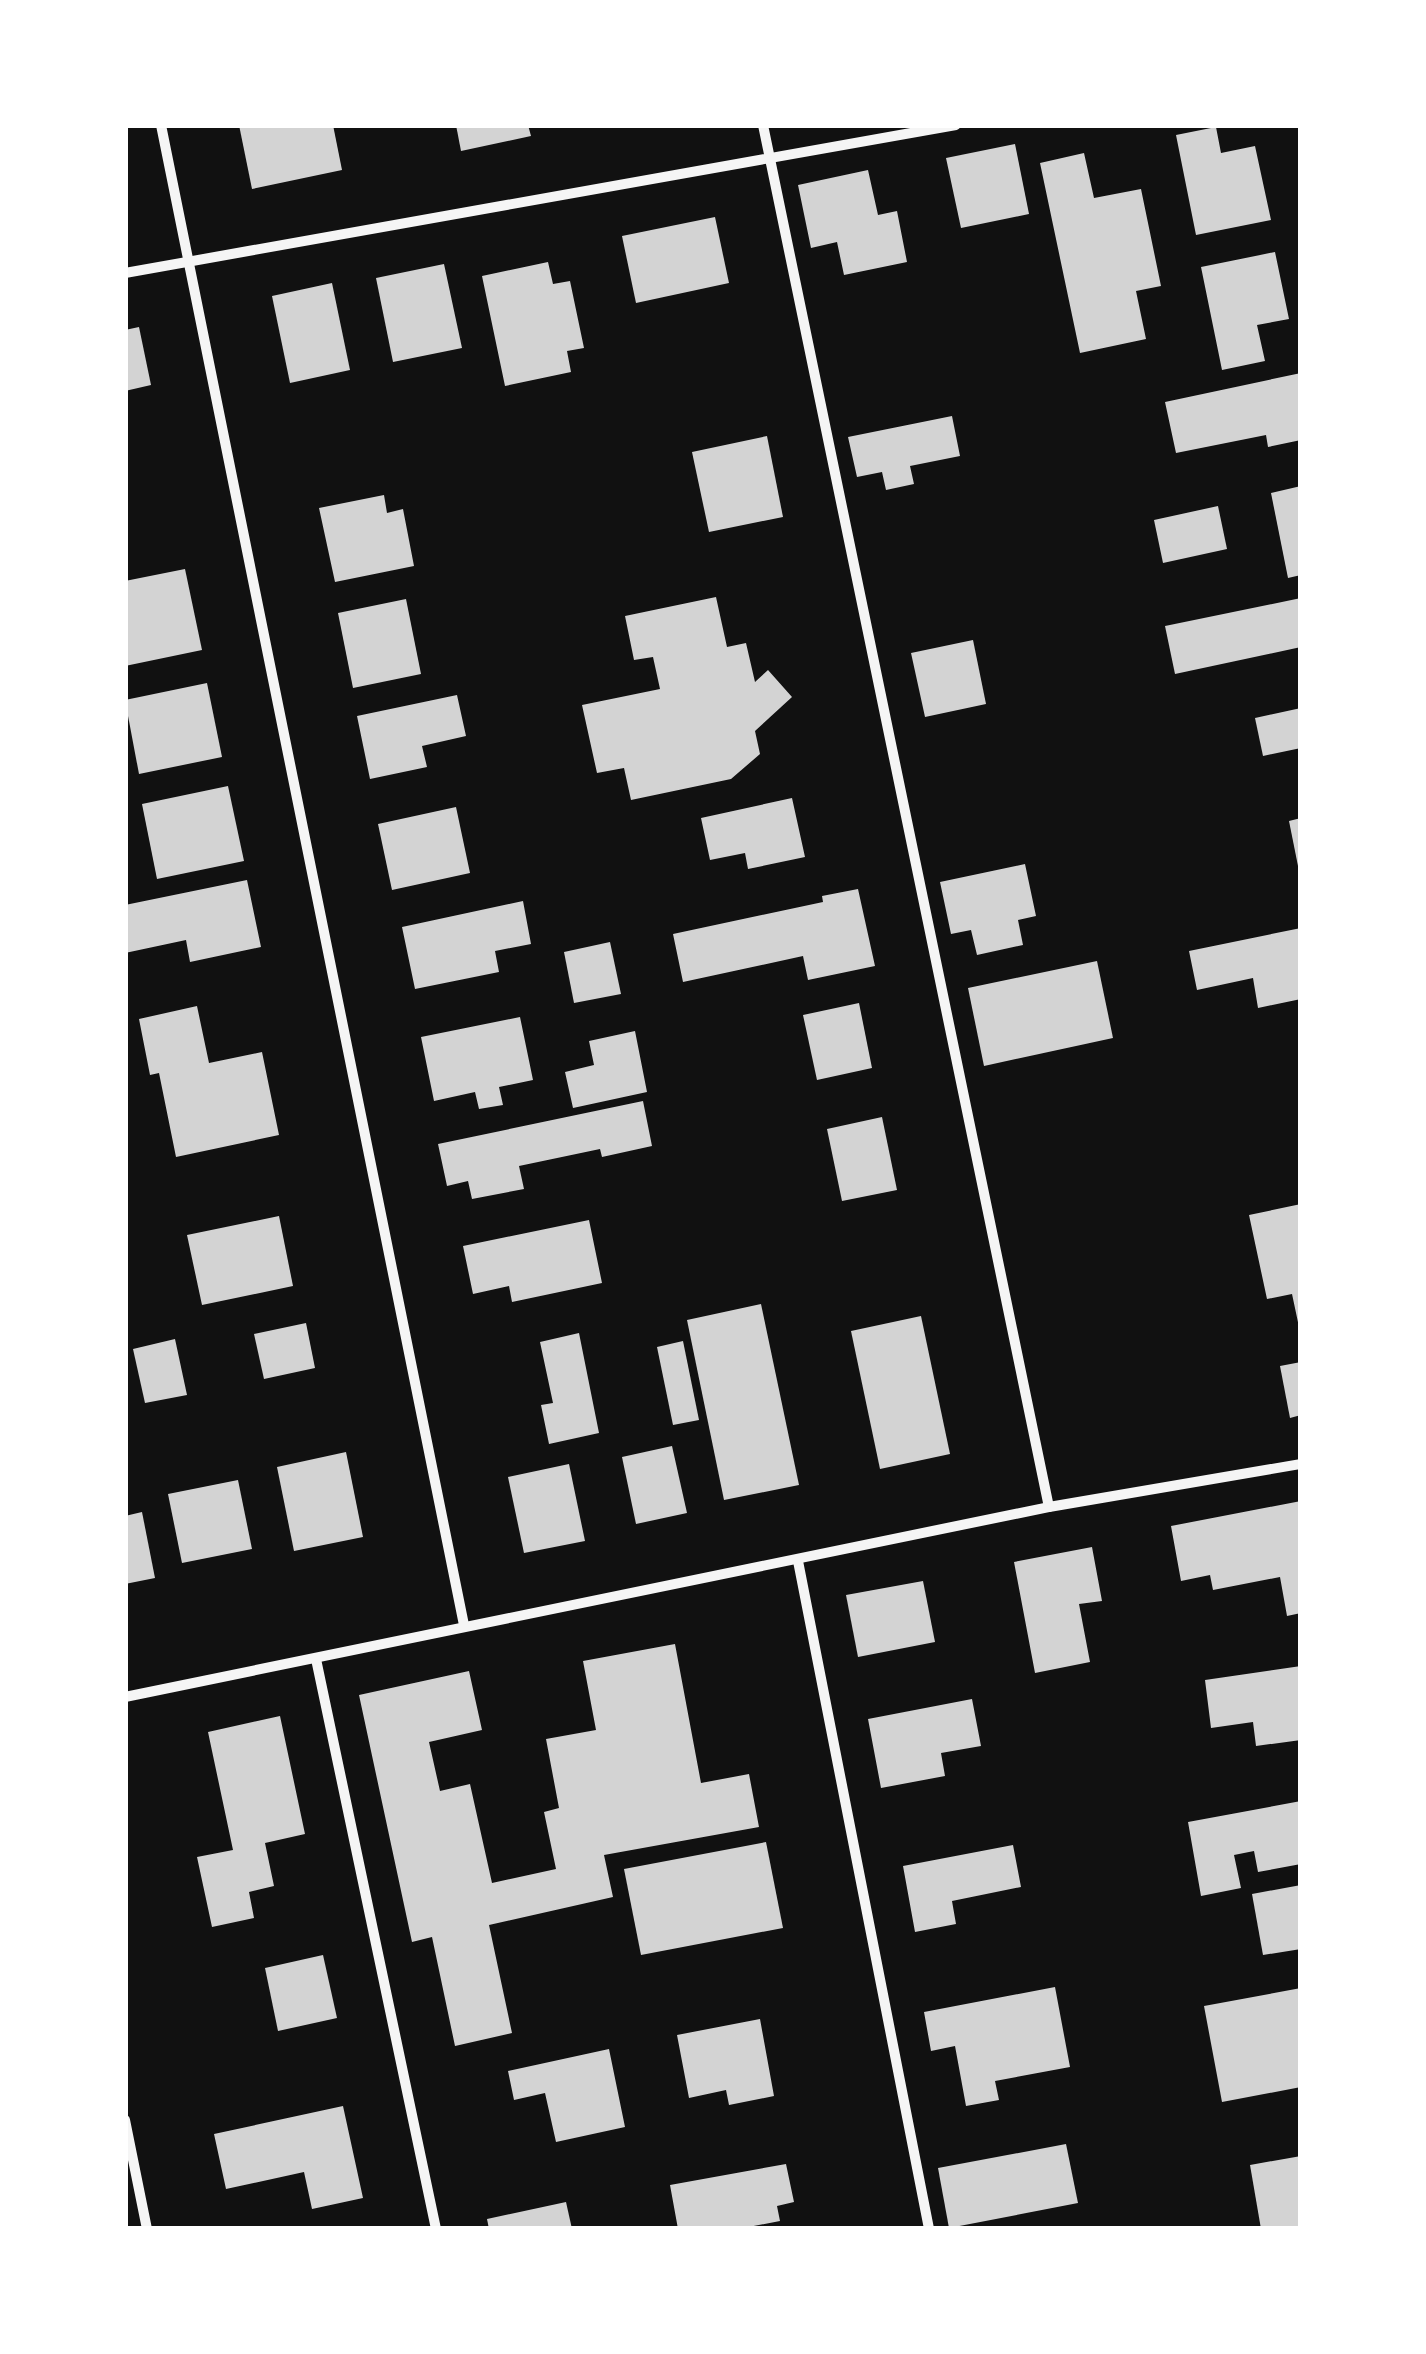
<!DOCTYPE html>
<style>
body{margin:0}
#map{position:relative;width:1426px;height:2354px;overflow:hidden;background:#111;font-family:"Nunito Sans",sans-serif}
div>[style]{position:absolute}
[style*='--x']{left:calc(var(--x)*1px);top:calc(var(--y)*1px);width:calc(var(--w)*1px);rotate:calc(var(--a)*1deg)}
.building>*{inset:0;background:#d3d3d3}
.minor>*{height:10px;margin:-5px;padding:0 5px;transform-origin:5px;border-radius:5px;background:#f5f5f5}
span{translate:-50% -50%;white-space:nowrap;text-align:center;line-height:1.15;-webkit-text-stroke:9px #fff;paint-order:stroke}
.frame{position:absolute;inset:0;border:128px solid #fff;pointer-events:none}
</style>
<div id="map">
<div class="building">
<div style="clip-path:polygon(239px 125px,333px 125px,342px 170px,252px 189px)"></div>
<div style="clip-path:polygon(456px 125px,528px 125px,531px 136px,461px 151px)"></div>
<div style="clip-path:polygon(1216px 127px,1221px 153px,1255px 146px,1271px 220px,1196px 235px,1176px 135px)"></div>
<div style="clip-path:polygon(1015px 144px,1029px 214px,961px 228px,946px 158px)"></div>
<div style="clip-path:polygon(1084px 153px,1094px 198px,1141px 189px,1161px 286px,1136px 291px,1146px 339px,1080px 353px,1040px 163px)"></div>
<div style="clip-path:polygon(868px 170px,878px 215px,897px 211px,907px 262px,844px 275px,837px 242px,811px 248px,798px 185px)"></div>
<div style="clip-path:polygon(715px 217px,729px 283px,636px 303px,622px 236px)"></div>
<div style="clip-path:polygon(1275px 252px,1289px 319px,1257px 325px,1265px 361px,1222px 370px,1201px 267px)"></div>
<div style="clip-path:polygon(548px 262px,553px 284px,570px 281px,584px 348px,567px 351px,571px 372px,505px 386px,482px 276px)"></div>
<div style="clip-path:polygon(444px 264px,462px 348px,393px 362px,376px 278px)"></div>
<div style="clip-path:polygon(332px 283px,350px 370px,290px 383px,272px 296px)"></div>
<div style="clip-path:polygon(139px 327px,151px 385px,125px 391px,125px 330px)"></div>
<div style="clip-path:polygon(1301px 373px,1301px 440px,1268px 447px,1266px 435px,1176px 453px,1165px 402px)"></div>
<div style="clip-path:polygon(952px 416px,960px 456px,910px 466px,914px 484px,886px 490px,882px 472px,857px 477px,848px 437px)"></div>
<div style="clip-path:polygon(767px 436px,783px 517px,709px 532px,692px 452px)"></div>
<div style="clip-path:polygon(1301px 486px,1301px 575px,1288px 578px,1271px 493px)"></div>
<div style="clip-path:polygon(384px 495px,387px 513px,403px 509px,414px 566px,335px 582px,319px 508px)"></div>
<div style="clip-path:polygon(1218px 506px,1227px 549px,1163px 563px,1154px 520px)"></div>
<div style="clip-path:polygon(185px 569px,202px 650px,125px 666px,125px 581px)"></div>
<div style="clip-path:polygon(716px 597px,727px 647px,746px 643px,755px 682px,768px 670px,792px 697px,755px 731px,760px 754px,731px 779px,631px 800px,624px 768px,597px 773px,582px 705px,660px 689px,653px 657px,634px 660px,625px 616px)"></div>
<div style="clip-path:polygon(1301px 598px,1301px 647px,1175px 674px,1165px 626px)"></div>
<div style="clip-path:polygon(406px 599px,421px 674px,353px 688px,338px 613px)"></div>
<div style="clip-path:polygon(973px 640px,986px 704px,925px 717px,911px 653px)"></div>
<div style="clip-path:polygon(207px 683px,222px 757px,139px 774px,125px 700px)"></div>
<div style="clip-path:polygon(457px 695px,466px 736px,422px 746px,427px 767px,370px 779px,357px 716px)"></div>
<div style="clip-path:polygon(1301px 708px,1301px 748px,1263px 756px,1255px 718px)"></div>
<div style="clip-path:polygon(228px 786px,244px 861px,157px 879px,142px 804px)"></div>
<div style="clip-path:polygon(792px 798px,805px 857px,748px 869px,745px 853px,710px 860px,701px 818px)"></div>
<div style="clip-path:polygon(456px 807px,470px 873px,392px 890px,378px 824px)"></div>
<div style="clip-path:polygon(1301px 818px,1301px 871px,1299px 871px,1289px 821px)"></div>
<div style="clip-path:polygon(1025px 864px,1036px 916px,1018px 920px,1023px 945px,977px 955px,971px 930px,951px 934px,940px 882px)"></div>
<div style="clip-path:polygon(247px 880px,261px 947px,190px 962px,186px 940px,125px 953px,125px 905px)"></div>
<div style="clip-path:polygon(858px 889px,875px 966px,808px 980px,803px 956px,683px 982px,673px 934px,823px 902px,822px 896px)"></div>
<div style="clip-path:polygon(523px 901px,531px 944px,495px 951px,499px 972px,415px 989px,402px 927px)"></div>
<div style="clip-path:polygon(1301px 928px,1301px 999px,1258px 1008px,1253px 978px,1197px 990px,1189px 951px)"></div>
<div style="clip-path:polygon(610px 942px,621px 994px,574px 1003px,564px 952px)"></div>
<div style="clip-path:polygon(1097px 961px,1113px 1038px,984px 1066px,968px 988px)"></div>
<div style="clip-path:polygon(859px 1003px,872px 1068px,817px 1080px,803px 1015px)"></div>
<div style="clip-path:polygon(197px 1006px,209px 1063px,262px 1052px,279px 1135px,176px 1157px,159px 1073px,150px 1075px,139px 1019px)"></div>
<div style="clip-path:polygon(520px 1017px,533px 1080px,499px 1087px,503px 1105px,479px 1109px,475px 1092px,434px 1101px,421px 1037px)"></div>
<div style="clip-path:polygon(635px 1031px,647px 1092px,573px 1108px,565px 1072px,594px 1065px,589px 1041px)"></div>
<div style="clip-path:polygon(643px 1101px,652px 1146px,602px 1157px,600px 1149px,519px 1166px,524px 1189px,472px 1199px,468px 1181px,447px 1186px,438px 1144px)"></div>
<div style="clip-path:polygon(882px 1117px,897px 1190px,842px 1201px,827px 1129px)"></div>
<div style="clip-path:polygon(1301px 1204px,1301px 1326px,1299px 1327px,1292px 1294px,1267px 1299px,1249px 1215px)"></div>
<div style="clip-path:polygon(279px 1216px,293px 1286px,202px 1305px,187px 1235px)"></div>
<div style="clip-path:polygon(589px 1220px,602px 1283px,512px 1302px,509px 1286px,473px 1294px,463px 1246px)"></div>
<div style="clip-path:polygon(761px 1304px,799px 1485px,724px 1500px,687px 1320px)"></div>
<div style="clip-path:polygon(921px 1316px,950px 1454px,880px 1469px,851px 1331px)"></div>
<div style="clip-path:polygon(306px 1323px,315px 1368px,264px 1379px,254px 1334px)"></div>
<div style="clip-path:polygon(579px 1333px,599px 1433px,549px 1444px,541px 1405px,553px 1403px,540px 1342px)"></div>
<div style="clip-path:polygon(175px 1339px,187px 1395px,145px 1403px,133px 1349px)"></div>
<div style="clip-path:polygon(683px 1341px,699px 1420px,673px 1425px,657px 1347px)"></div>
<div style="clip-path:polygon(1301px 1362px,1301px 1415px,1290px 1418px,1280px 1366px)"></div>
<div style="clip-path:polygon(672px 1446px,687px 1513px,636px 1524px,622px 1457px)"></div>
<div style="clip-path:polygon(346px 1452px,363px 1537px,294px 1551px,277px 1467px)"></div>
<div style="clip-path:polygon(569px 1464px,585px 1541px,524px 1553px,508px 1477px)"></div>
<div style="clip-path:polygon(238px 1480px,252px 1549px,182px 1563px,168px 1494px)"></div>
<div style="clip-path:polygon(1301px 1501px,1301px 1613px,1287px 1616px,1280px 1577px,1213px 1590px,1210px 1575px,1181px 1581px,1171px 1526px)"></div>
<div style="clip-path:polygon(142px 1512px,155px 1578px,125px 1584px,125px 1516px)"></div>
<div style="clip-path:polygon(1092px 1547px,1102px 1601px,1079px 1604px,1090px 1662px,1035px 1673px,1014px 1562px)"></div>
<div style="clip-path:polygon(923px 1581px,935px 1642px,858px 1657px,846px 1595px)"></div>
<div style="clip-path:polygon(675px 1644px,701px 1783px,749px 1774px,759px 1827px,604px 1855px,613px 1897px,489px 1925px,512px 2033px,455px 2046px,432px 1937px,412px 1942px,359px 1695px,469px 1671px,482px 1730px,429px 1742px,440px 1791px,470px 1784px,492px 1883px,556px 1869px,544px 1812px,559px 1808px,546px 1739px,596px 1730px,583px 1661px)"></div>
<div style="clip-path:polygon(1301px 1666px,1301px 1740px,1256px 1746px,1253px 1722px,1211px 1728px,1205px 1680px)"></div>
<div style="clip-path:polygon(972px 1699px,981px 1746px,941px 1753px,945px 1776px,881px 1788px,868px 1719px)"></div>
<div style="clip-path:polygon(280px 1716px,305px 1834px,265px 1843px,274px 1886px,249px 1892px,254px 1918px,212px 1927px,197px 1857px,233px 1850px,208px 1732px)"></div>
<div style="clip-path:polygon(1301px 1801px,1301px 1864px,1258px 1872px,1254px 1851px,1234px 1855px,1241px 1888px,1201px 1896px,1188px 1822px)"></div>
<div style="clip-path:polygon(766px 1842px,783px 1928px,641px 1955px,624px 1869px)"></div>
<div style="clip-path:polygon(1013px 1845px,1021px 1887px,952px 1901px,956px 1924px,915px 1932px,903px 1866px)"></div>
<div style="clip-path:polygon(1301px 1885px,1301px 1949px,1263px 1955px,1252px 1894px)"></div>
<div style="clip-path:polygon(323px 1955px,337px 2018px,278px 2031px,265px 1968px)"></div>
<div style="clip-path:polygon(1055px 1987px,1070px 2067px,995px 2081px,999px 2100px,966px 2106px,955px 2046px,931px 2051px,924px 2012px)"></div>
<div style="clip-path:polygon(1301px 1988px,1301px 2087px,1222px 2102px,1204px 2006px)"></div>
<div style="clip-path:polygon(760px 2019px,774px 2096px,729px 2105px,726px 2090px,689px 2098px,677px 2035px)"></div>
<div style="clip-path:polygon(609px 2049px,625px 2127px,556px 2142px,545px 2093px,514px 2100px,508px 2071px)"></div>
<div style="clip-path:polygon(343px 2106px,363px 2198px,312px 2209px,304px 2172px,226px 2189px,214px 2134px)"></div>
<div style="clip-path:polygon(1066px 2144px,1078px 2203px,949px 2228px,938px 2168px)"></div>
<div style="clip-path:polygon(1301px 2156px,1301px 2229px,1261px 2229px,1250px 2165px)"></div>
<div style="clip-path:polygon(786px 2164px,794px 2202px,777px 2206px,780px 2221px,738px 2229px,678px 2229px,670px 2185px)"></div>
<div style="clip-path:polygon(566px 2202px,572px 2229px,489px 2229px,487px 2219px)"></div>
</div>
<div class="minor">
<div style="--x:161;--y:125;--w:1530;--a:78.58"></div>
<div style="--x:763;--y:125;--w:1411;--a:78.31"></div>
<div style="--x:125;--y:273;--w:844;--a:-10.1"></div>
<div style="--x:798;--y:1561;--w:681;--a:78.9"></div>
<div style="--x:316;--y:1659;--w:582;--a:78.11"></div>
<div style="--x:125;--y:1697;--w:943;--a:-11.62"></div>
<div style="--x:1049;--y:1507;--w:256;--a:-9.7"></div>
<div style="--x:125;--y:2120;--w:111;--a:78.6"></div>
</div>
<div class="frame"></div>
</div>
